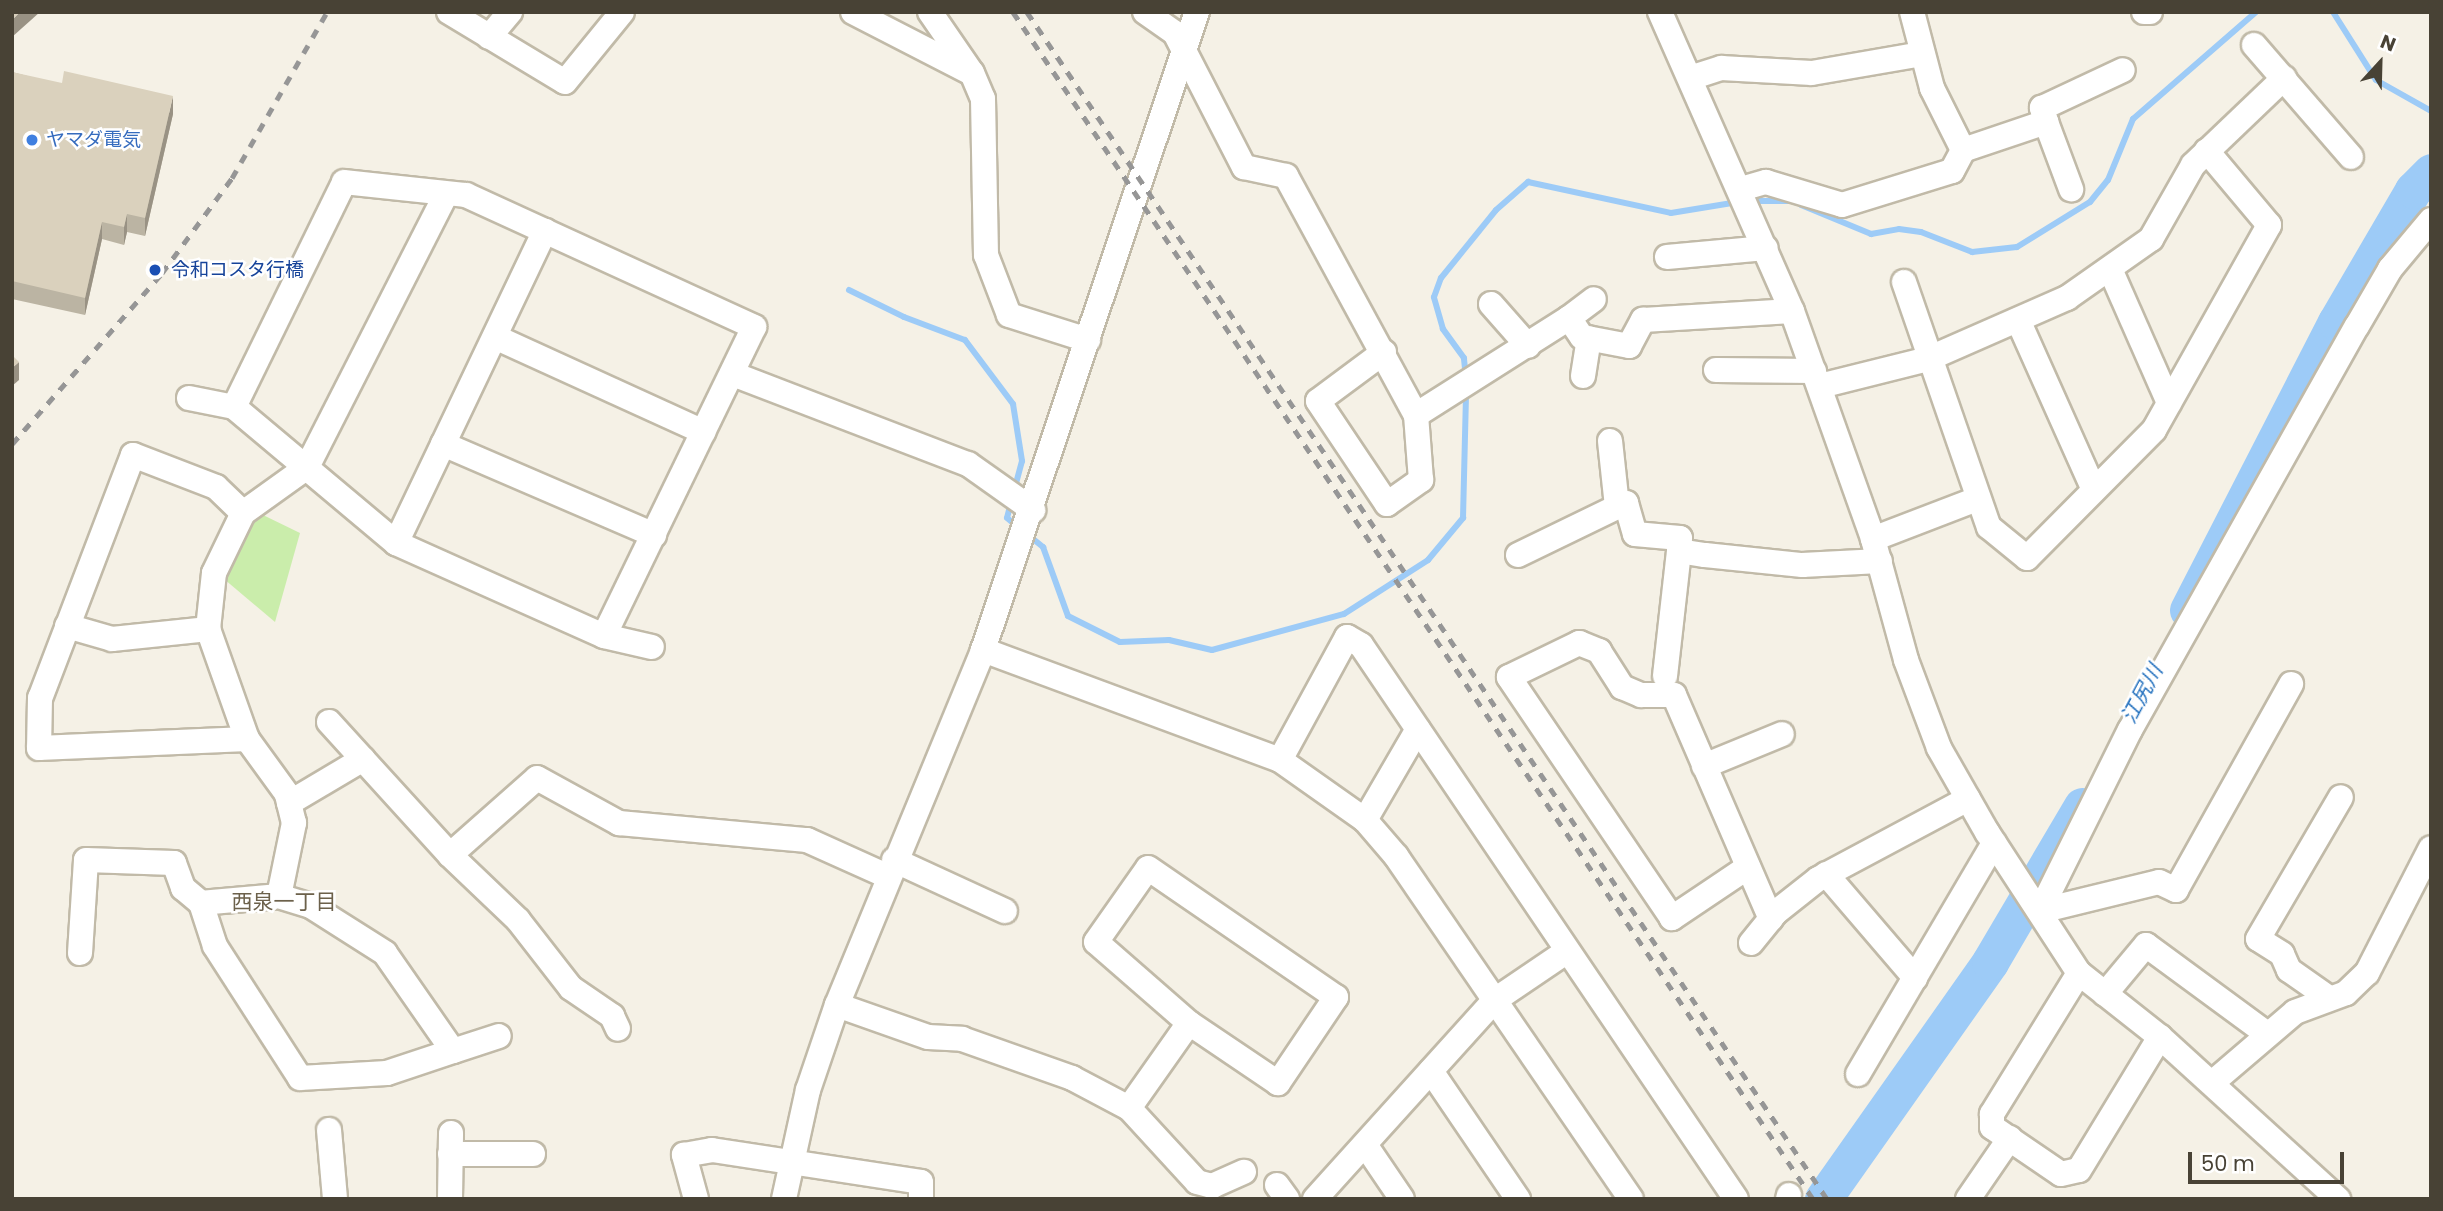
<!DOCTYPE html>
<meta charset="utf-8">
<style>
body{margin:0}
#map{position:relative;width:2443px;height:1211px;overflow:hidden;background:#f5f1e6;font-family:Poppins,"Noto Sans JP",sans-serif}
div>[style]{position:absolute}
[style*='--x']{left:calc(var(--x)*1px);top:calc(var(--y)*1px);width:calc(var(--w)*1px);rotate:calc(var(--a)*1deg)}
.green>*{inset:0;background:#caedab}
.stream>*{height:6px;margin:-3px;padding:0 3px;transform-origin:3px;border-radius:3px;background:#9dcbf7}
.river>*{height:37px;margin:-18.5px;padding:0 18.5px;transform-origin:18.5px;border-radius:18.5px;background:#9dcbf7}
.roads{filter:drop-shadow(2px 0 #c1baa8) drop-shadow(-2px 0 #c1baa8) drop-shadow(0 2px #c1baa8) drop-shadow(0 -2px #c1baa8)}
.minor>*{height:24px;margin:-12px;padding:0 12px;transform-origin:12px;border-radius:12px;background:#fff}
.rail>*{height:5px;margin-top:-2.5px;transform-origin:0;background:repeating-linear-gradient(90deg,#969696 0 9px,transparent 0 18px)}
.wall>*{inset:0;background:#bbb4a3}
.shaded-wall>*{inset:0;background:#999284}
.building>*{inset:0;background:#dad1bd}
.dots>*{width:19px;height:19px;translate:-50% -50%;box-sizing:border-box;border:4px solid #fff;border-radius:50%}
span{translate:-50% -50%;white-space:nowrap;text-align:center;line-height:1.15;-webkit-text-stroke:5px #fff;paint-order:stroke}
.shop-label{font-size:19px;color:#366cbe}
.left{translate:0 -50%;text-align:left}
.transit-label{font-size:19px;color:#164399}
.water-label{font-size:21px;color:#2471be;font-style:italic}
.neighbourhood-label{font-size:21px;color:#6c614b}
.frame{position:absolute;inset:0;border:14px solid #484235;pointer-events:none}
.north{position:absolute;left:2345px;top:28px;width:70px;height:70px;-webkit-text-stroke:5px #fff;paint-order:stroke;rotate:22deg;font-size:19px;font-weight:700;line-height:28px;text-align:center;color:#484235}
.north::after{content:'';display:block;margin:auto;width:24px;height:32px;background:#484235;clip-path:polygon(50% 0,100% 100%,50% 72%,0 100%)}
.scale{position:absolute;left:2188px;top:1152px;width:156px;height:32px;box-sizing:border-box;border:4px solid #484235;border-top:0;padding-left:9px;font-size:21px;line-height:24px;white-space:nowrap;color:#484235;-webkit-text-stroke:5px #fff;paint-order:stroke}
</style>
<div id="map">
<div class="green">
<div style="clip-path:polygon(263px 515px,300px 533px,275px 622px,224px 579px,250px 522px)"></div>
</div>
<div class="stream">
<div style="--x:2333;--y:12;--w:80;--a:57.7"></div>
<div style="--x:2376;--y:80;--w:63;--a:29.4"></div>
<div style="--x:1749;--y:201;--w:41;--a:0"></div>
<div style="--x:1801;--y:205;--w:76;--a:22.5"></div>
<div style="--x:1871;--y:234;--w:28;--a:-10"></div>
<div style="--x:1899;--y:229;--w:22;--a:8"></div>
<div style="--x:1921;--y:232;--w:55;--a:21.4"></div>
<div style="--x:1972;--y:252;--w:45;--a:-6.3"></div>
<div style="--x:2017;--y:247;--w:86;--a:-31.7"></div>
<div style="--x:2090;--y:202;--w:28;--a:-51"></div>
<div style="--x:2108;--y:180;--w:66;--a:-67.7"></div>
<div style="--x:2133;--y:119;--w:163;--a:-41"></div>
<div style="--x:849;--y:290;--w:61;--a:26.1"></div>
<div style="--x:904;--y:317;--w:65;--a:20.7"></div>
<div style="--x:965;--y:340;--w:80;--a:53.1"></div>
<div style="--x:1013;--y:404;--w:58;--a:81"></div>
<div style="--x:1022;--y:461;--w:31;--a:105"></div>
<div style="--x:1466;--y:378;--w:20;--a:-96"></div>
<div style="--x:1464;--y:358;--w:36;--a:-126"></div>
<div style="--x:1443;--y:329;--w:33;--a:-106"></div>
<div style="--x:1434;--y:297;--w:20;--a:-70"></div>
<div style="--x:1441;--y:278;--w:87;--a:-51"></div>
<div style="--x:1496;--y:210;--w:43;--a:-41.2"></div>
<div style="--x:1528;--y:182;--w:146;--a:12.2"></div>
<div style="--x:1671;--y:213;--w:68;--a:-9.3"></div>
<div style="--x:1011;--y:502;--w:16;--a:104"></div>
<div style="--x:1007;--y:518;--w:14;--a:39"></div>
<div style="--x:1027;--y:534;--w:21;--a:39"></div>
<div style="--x:1043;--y:547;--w:73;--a:70.1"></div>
<div style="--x:1068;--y:616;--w:58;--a:26.6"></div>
<div style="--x:1120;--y:642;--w:49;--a:-2.3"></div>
<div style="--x:1169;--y:640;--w:44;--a:13.1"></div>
<div style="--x:1212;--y:650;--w:137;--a:-15.3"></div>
<div style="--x:1344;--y:614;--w:100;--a:-32.7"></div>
<div style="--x:1428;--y:560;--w:55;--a:-50.2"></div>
<div style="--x:1463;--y:518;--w:126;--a:-88.6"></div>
</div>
<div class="river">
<div style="--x:2188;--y:610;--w:324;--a:-62.8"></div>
<div style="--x:2336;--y:322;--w:153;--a:-59.7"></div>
<div style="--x:2413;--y:190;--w:25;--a:-45"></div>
<div style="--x:1823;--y:1199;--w:290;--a:-54.8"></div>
<div style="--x:1990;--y:962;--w:181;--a:-59.5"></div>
</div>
<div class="roads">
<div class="minor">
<div style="--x:449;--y:12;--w:135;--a:31.1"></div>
<div style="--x:565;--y:82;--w:90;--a:-50.8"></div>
<div style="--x:853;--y:12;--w:129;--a:27.2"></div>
<div style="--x:930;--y:12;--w:74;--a:55.5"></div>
<div style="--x:972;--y:73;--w:28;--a:67"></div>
<div style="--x:983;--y:99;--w:156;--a:88.9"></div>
<div style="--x:986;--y:255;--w:64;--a:69"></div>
<div style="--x:1009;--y:315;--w:83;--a:17.6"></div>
<div style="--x:1145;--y:12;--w:37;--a:35"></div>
<div style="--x:1175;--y:33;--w:151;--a:62.8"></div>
<div style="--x:1244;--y:167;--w:43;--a:12.1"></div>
<div style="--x:1286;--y:176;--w:272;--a:61.5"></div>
<div style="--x:1416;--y:415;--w:181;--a:-32.4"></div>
<div style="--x:1569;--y:318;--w:23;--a:56"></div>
<div style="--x:1582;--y:337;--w:48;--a:10.8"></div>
<div style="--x:1629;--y:346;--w:30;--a:-62"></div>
<div style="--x:1643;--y:320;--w:149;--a:-3.5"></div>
<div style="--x:1660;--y:12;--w:327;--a:66.2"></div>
<div style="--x:1792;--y:311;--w:242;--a:70.4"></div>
<div style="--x:1873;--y:539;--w:125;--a:74.7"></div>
<div style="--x:1906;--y:660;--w:94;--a:69.4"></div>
<div style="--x:1939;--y:748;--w:97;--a:60.3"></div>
<div style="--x:1987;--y:832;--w:168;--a:56.9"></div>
<div style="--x:2079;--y:973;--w:103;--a:38.3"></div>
<div style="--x:2160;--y:1037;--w:241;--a:42.3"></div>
<div style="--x:2144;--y:12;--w:6;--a:0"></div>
<div style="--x:489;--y:37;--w:33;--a:-50"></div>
<div style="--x:2254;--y:45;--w:148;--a:49.1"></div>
<div style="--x:1690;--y:78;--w:33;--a:-18"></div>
<div style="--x:1721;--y:68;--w:91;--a:3.1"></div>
<div style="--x:1812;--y:73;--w:112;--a:-9.8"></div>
<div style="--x:2046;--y:122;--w:72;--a:69.5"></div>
<div style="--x:1963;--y:150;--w:88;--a:-18.6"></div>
<div style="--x:2046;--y:122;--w:15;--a:-106"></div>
<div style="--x:2042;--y:108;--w:89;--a:-25.1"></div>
<div style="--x:1741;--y:189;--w:26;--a:-16"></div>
<div style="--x:1766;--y:182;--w:79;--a:16.8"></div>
<div style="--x:1842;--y:205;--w:115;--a:-17.2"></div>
<div style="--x:1952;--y:171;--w:24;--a:-62"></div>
<div style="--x:1963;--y:150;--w:69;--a:-116.6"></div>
<div style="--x:1932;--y:88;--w:79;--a:-104.7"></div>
<div style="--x:1667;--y:257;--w:99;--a:-5.2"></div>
<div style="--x:2110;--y:269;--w:146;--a:66.2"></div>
<div style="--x:1904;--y:282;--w:259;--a:70.9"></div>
<div style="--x:1989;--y:527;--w:49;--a:39.2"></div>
<div style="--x:2027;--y:558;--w:180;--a:-45.2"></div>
<div style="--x:2154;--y:430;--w:235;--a:-60.7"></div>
<div style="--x:2269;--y:225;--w:97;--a:-130"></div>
<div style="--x:1491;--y:304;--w:56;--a:48.6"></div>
<div style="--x:1569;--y:318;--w:31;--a:-37"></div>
<div style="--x:2018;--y:320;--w:186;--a:65.9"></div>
<div style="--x:495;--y:337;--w:229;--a:24.5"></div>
<div style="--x:1384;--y:352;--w:82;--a:143.4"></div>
<div style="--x:1318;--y:401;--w:124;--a:56.2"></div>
<div style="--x:1387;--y:504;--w:42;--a:-35.2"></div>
<div style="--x:1421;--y:480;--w:65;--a:-94.4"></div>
<div style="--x:1716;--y:370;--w:98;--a:0.6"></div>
<div style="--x:733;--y:374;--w:252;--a:21"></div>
<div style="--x:968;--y:464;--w:80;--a:35.3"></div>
<div style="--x:1583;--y:376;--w:38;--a:-81"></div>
<div style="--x:1820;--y:386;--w:111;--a:-14"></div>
<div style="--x:1928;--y:359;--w:152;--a:-23.7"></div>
<div style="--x:2067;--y:298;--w:103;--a:-35.1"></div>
<div style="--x:2151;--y:239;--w:85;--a:-60.4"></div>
<div style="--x:2193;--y:165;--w:126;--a:-43.7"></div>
<div style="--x:189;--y:398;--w:46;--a:11.3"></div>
<div style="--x:234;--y:407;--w:212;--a:40"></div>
<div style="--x:396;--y:543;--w:228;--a:24.1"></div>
<div style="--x:604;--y:636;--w:49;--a:12.9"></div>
<div style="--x:234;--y:407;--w:250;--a:-63.9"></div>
<div style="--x:344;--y:182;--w:123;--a:6.1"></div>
<div style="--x:466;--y:195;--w:317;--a:24.6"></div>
<div style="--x:754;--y:327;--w:343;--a:115.9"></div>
<div style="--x:1610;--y:441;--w:66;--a:83.9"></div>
<div style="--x:1617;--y:507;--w:10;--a:-24"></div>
<div style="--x:1626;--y:503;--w:32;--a:74"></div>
<div style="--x:1635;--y:534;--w:45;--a:5.1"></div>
<div style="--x:1680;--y:538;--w:13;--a:94"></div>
<div style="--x:1679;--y:551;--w:26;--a:9"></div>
<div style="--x:1705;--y:555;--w:98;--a:5.9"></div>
<div style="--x:1802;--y:565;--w:78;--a:-2.9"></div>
<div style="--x:443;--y:444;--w:230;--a:23.3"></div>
<div style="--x:243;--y:513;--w:37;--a:-136"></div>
<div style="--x:216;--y:487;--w:89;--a:-158.9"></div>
<div style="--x:133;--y:455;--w:260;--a:110.9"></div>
<div style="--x:40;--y:698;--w:50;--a:91.1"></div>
<div style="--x:39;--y:748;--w:208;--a:-2.5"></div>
<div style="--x:1873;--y:539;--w:111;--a:-21"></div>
<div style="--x:396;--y:543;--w:346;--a:-64.5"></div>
<div style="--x:1518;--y:555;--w:110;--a:-25.9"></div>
<div style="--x:67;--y:626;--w:47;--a:16.1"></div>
<div style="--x:112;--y:639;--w:97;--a:-5.9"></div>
<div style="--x:983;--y:650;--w:317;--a:20.3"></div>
<div style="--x:1280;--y:760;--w:104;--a:35.2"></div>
<div style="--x:1365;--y:820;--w:48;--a:49.3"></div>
<div style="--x:1396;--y:856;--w:416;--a:55.6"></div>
<div style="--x:1665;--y:676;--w:126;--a:-83.6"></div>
<div style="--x:329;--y:722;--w:180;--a:47.7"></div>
<div style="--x:450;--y:855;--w:116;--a:-41.5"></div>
<div style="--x:537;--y:778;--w:94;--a:28.8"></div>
<div style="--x:619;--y:823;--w:189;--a:5.2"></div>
<div style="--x:807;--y:840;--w:88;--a:24.2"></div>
<div style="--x:1280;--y:760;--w:140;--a:-61.4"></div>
<div style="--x:1347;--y:637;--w:16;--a:30"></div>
<div style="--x:1361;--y:645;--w:669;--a:55.91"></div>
<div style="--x:1704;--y:766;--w:84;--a:-22.3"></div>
<div style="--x:289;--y:803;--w:86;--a:-30.7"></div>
<div style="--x:1365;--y:820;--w:105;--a:-59.8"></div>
<div style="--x:450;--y:855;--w:94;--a:43.7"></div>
<div style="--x:518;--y:920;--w:86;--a:52.1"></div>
<div style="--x:571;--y:988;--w:50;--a:34.3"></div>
<div style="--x:612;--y:1016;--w:14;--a:65"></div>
<div style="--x:894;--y:860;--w:122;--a:24.7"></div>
<div style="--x:1748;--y:867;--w:92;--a:146.1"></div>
<div style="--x:1672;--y:918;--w:291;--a:-124.1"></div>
<div style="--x:1509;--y:677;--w:78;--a:-25.9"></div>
<div style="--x:1579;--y:643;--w:22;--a:22"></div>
<div style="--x:1599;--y:651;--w:43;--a:57.4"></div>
<div style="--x:1622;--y:687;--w:21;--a:23"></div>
<div style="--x:1641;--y:695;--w:33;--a:0"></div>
<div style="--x:1674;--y:695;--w:244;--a:66.6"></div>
<div style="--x:1148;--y:868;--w:228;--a:34.5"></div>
<div style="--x:1336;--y:997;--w:104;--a:124"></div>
<div style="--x:1278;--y:1083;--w:107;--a:-146"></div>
<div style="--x:1189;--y:1023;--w:123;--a:-138.9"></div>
<div style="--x:1096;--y:942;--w:90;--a:-54.9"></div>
<div style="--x:1826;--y:874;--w:137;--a:49.4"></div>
<div style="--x:201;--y:903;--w:78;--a:-5.1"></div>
<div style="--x:2040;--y:911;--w:202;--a:-63.6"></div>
<div style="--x:2130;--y:730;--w:463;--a:-60.7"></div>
<div style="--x:2357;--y:326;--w:66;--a:-59.9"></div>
<div style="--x:2390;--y:269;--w:64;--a:-50.1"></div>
<div style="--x:2040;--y:911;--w:122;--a:-13.7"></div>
<div style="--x:2159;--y:882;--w:19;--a:25"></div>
<div style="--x:2176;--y:890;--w:236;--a:-60.8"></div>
<div style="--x:1751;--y:943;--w:38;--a:-51"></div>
<div style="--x:1775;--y:913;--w:55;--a:-38.3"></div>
<div style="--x:1818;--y:879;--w:170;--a:-28.1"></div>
<div style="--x:80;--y:953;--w:93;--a:-86.3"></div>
<div style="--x:86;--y:860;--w:88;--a:2"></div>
<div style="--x:174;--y:863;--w:27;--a:70"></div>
<div style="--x:183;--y:888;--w:23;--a:40"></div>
<div style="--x:201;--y:903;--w:45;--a:72"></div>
<div style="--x:215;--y:946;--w:157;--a:57.2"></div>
<div style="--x:300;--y:1078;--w:87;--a:-3.3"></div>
<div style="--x:387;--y:1073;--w:70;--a:-18.4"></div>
<div style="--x:453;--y:1051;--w:119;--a:-124.8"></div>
<div style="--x:385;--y:953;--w:88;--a:-147.6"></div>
<div style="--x:311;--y:906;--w:34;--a:-163"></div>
<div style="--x:279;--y:896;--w:75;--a:-78.4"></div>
<div style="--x:294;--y:823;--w:30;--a:-104"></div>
<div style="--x:287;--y:794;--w:68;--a:-126"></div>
<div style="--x:247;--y:739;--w:117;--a:-109.5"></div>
<div style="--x:208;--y:629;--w:56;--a:-83.9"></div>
<div style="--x:214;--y:573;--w:67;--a:-64.2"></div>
<div style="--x:243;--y:513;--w:79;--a:-35.7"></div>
<div style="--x:307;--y:467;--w:306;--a:-63"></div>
<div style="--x:2079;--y:973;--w:166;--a:121.7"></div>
<div style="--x:1992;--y:1114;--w:13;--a:90"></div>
<div style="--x:1992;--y:1127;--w:83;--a:34.3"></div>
<div style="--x:2061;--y:1174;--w:18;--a:-13"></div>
<div style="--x:2079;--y:1170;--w:156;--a:-58.7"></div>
<div style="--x:2105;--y:994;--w:64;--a:-50.1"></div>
<div style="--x:2146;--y:945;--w:149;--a:36.3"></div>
<div style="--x:2329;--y:998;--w:49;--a:-145"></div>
<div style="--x:2289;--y:970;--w:17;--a:-114"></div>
<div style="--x:2282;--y:954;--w:28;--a:-148"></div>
<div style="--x:2258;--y:939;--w:164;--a:-59.7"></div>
<div style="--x:837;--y:1005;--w:96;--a:19.4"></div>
<div style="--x:928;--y:1037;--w:34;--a:3"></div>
<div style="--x:962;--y:1039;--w:117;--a:19.5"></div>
<div style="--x:1072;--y:1078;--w:64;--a:27.8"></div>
<div style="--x:1129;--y:1108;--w:104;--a:-54.8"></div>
<div style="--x:453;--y:1051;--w:48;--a:-18.1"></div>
<div style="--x:1431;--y:1071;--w:155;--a:55.8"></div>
<div style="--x:1858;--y:1074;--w:268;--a:-59.5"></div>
<div style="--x:2212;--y:1083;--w:109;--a:-40.5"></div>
<div style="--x:2295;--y:1012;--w:54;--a:-20.4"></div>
<div style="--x:2346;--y:993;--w:29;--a:-44"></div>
<div style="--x:2367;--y:973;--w:140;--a:-62.9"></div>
<div style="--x:1129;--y:1108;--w:100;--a:47.4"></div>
<div style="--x:1197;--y:1182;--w:16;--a:15"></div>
<div style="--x:1212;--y:1186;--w:35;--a:-24"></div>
<div style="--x:329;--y:1130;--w:69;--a:85"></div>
<div style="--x:1366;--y:1146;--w:64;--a:55.8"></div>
<div style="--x:450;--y:1154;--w:83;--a:0"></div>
<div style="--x:1277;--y:1185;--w:17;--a:54"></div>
<div style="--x:450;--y:1199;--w:66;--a:-89.1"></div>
<div style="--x:696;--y:1199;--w:46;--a:-105.3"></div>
<div style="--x:684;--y:1155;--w:28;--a:-10"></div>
<div style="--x:712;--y:1150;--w:211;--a:8.7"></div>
<div style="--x:921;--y:1182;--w:17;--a:90"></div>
<div style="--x:784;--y:1199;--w:112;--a:-77.6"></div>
<div style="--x:808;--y:1090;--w:90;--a:-71.2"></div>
<div style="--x:837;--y:1005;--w:384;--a:-67.6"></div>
<div style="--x:983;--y:650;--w:673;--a:-71.46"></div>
<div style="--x:1315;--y:1199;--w:268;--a:-47.9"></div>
<div style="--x:1495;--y:1000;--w:86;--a:-34.1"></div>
<div style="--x:1788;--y:1199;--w:4;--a:-76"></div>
<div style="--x:1968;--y:1199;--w:74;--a:-55.5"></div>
</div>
</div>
<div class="rail">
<div style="--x:1013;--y:12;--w:1431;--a:56.02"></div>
<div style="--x:1027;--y:12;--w:1431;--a:56.02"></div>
<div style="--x:12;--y:444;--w:227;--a:-48.7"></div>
<div style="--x:162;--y:273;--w:118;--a:-53.6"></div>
<div style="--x:232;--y:178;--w:191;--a:-60.2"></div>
</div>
<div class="wall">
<div style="clip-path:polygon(12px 72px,173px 114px,145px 236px,127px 232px,124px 245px,102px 239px,85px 315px,12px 299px)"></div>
</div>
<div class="shaded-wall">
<div style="clip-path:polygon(20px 12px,40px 12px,12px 37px,12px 20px)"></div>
<div style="clip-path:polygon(173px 96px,173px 114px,145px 236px,145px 218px)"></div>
<div style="clip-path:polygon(127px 214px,127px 232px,124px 245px,124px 227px)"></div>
<div style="clip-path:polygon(102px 222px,102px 239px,85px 315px,85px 298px)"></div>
<div style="clip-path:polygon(19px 362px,19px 380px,12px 386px,12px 368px)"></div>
</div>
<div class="building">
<div style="clip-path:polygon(12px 12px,20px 12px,12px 20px)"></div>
<div style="clip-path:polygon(64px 71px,173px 96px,145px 218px,127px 214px,124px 227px,102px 222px,85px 298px,12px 281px,12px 72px,62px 83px)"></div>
<div style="clip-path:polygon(12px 355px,19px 362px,12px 368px)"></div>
</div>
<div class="dots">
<div style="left:32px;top:140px;background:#3f7fe0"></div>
<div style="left:155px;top:270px;background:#1a4fb4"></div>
</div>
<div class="shop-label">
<span class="left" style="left:46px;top:140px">ヤマダ電気</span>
</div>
<div class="transit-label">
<span class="left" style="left:171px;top:270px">令和コスタ行橋</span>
</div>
<div class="water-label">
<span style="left:2142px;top:694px;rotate:-62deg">江尻川</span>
</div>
<div class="neighbourhood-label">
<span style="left:284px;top:902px">西泉一丁目</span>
</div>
<div class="frame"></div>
<div class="north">N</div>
<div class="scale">50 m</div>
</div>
